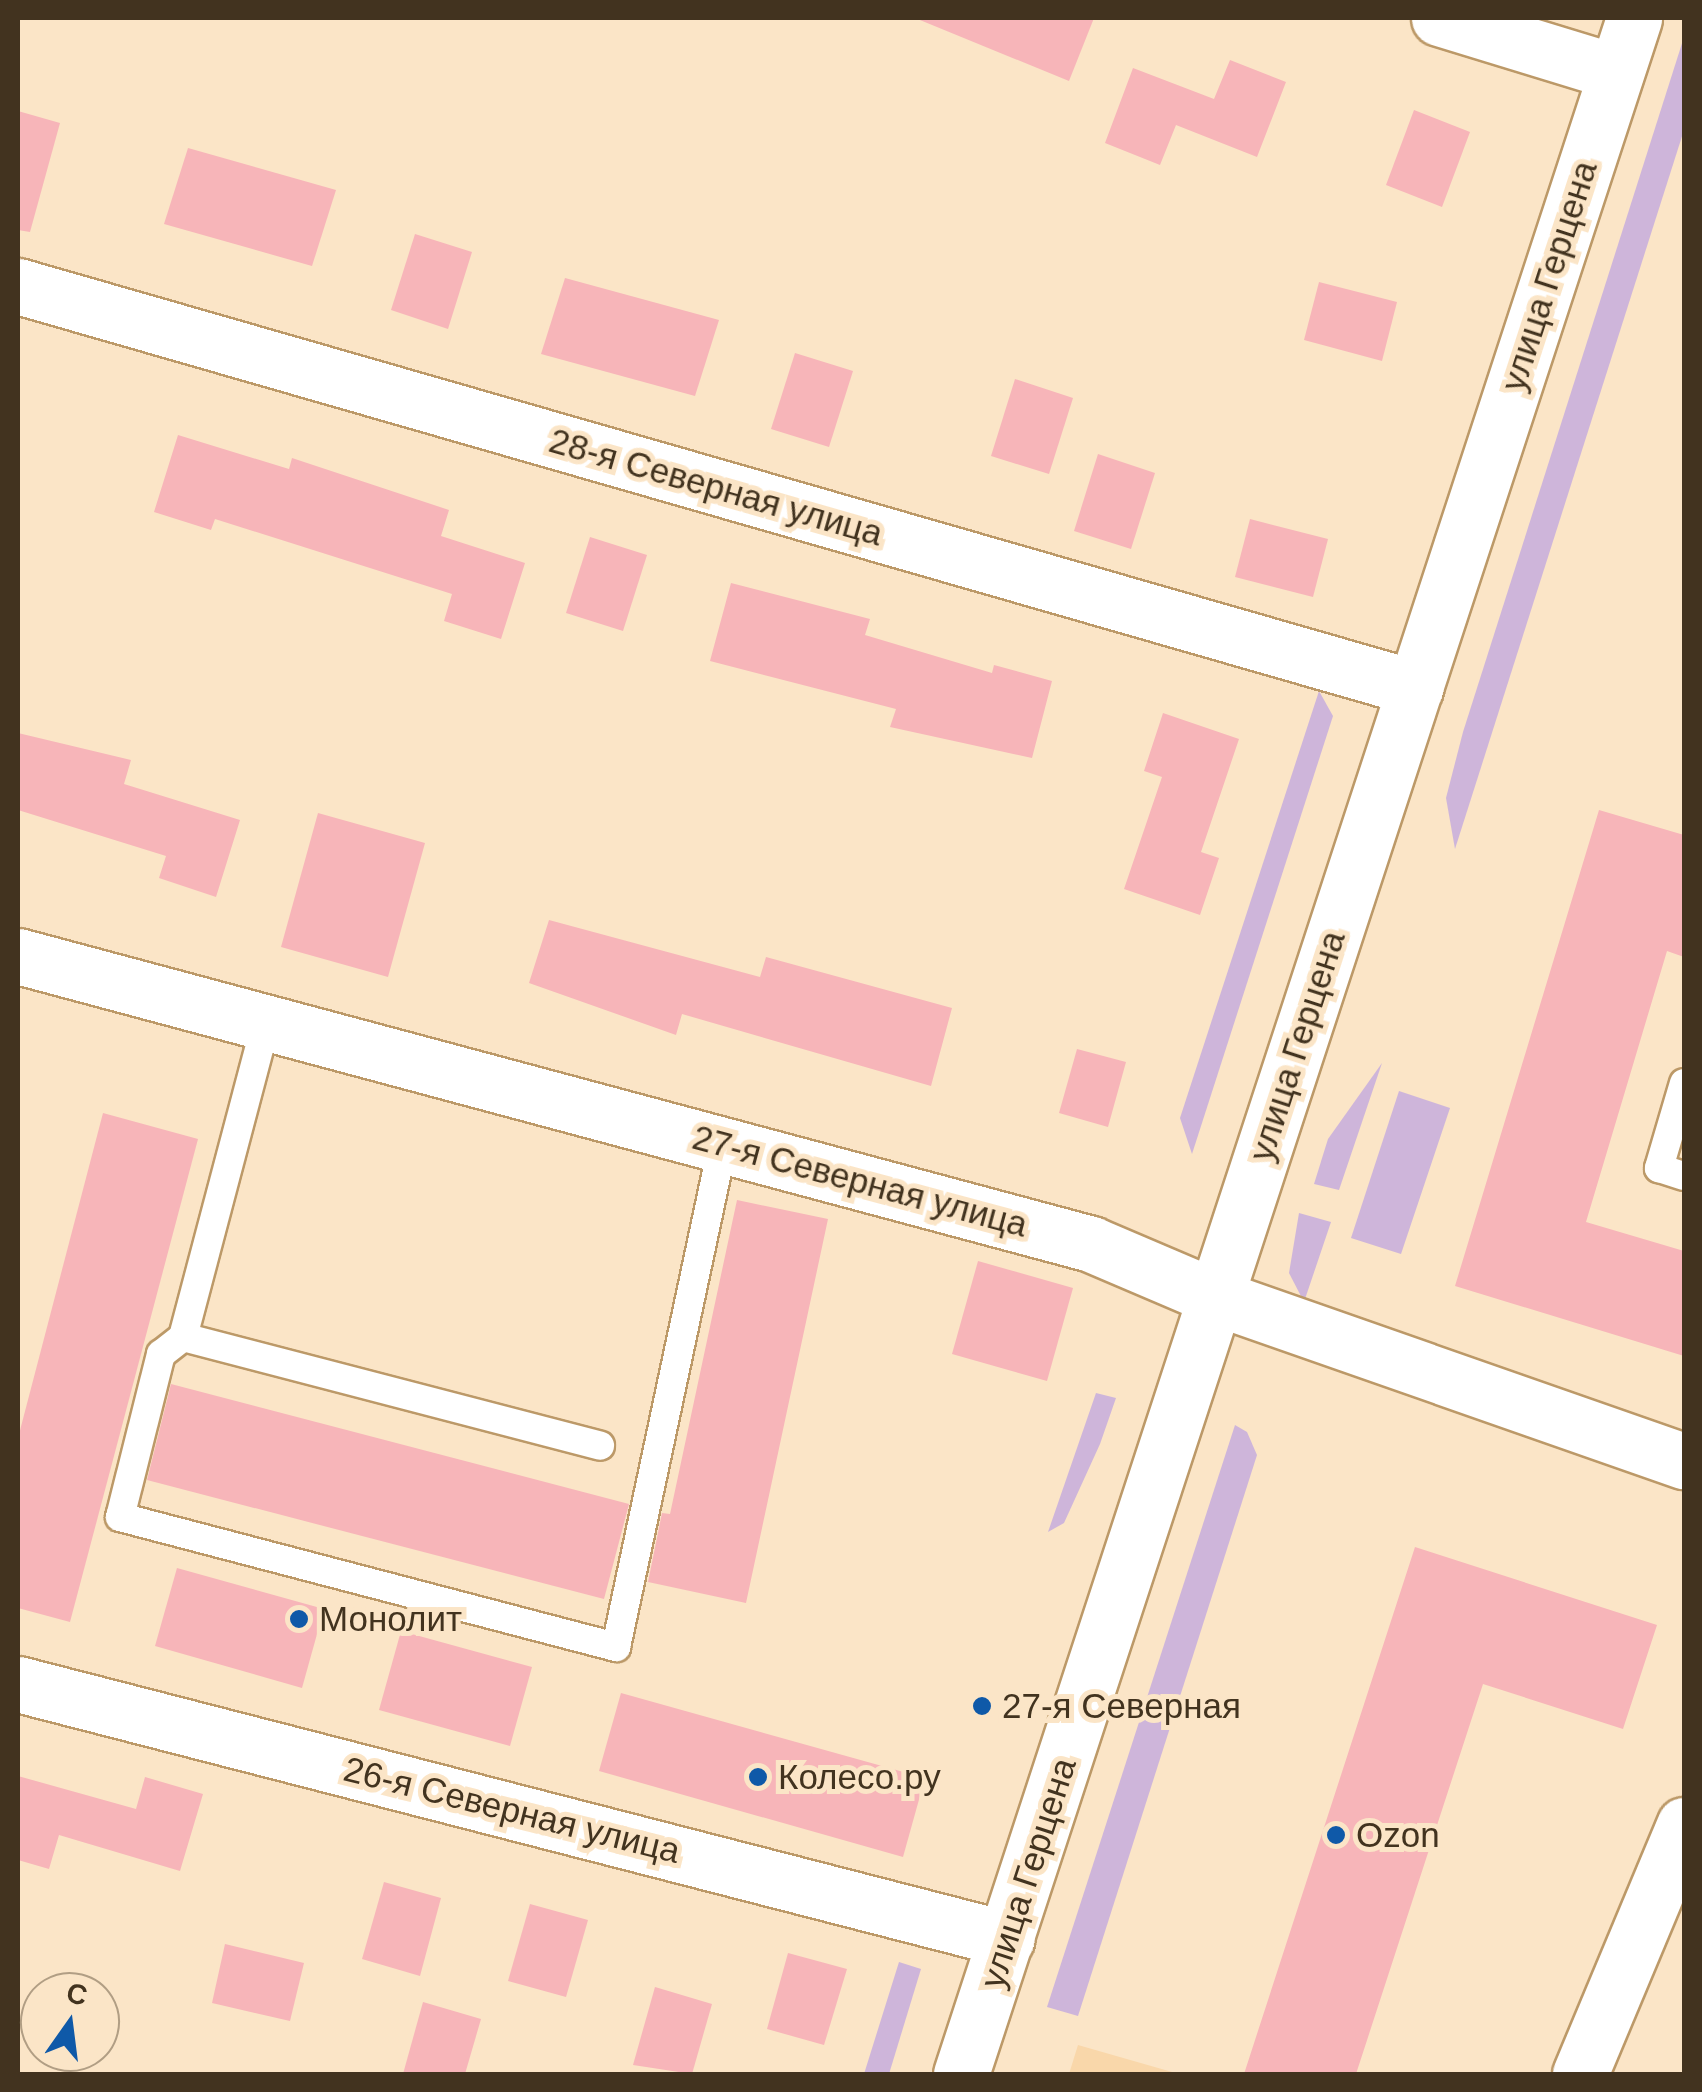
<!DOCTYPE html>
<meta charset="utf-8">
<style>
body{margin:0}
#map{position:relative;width:1702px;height:2092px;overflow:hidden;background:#fbe5c7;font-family:Arial,sans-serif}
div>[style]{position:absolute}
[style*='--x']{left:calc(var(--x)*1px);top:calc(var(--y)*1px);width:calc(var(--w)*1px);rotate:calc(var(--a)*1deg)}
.built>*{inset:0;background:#f9d7aa}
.green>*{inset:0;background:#ceb5da}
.building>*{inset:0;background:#f7b5b9}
.roads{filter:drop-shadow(2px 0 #bc9968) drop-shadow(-2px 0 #bc9968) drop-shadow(0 2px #bc9968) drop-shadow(0 -2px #bc9968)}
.service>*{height:28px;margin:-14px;padding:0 14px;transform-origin:14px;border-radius:14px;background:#fff}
.minor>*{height:55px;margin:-27.5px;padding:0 27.5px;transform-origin:27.5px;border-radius:27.5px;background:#fff}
.tertiary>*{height:55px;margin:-27.5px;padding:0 27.5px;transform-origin:27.5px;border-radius:27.5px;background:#fff}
.primary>*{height:55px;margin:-27.5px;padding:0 27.5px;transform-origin:27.5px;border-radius:27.5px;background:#fff}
.dots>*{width:28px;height:28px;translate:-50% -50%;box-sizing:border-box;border:5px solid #fbe5c7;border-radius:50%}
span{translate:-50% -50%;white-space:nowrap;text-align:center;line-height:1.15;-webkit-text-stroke:10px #fbe5c7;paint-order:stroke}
.street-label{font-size:35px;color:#42331f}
.poi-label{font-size:35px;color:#42331f}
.left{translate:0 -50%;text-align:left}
.frame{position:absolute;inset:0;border:20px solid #42331f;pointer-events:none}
.north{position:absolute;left:20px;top:1972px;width:100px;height:100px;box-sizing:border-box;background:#fbe5c7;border:2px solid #b19e84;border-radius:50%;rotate:14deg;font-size:28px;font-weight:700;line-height:40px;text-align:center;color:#42331f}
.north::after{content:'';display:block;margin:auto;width:35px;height:45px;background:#0f59a8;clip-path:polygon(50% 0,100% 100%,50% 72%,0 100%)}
</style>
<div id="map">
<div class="built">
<div style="clip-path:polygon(1078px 2045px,1179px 2074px,1069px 2074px)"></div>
</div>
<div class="green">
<div style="clip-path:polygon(1684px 37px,1684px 130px,1455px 849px,1446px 798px,1463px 732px)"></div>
<div style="clip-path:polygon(1319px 691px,1333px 716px,1192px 1154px,1180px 1118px)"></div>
<div style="clip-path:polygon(1382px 1063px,1339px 1190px,1314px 1184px,1328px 1139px)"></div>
<div style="clip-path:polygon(1399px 1091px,1450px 1108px,1401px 1254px,1351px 1238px)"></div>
<div style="clip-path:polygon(1299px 1213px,1331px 1222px,1304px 1302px,1289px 1273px)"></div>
<div style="clip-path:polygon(1096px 1393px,1116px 1398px,1100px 1444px,1064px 1523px,1048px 1532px)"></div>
<div style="clip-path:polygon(1235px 1425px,1247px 1432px,1257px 1455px,1078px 2016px,1047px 2007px)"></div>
<div style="clip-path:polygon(899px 1962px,921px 1969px,889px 2074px,864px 2074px)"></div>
</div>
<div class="building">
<div style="clip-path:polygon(915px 18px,1094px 18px,1069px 81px)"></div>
<div style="clip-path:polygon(1230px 60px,1286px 82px,1257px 157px,1176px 125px,1160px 165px,1105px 143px,1133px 68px,1214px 99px)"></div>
<div style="clip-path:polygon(1414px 110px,1470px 132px,1442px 207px,1386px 185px)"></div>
<div style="clip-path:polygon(18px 111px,60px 123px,30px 232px,18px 230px)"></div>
<div style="clip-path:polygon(188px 148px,336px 190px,312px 266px,164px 224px)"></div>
<div style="clip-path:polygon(415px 234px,472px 252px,448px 329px,391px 310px)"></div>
<div style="clip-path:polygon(565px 278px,719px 320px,695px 396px,541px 354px)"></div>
<div style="clip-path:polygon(1319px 282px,1397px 302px,1382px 361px,1304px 340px)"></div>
<div style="clip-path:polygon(795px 353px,853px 371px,829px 447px,771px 429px)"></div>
<div style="clip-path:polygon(1015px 379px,1073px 398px,1049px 474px,991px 456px)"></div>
<div style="clip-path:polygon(178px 435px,289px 469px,292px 458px,449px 510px,441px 536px,525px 563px,501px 639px,444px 621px,452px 594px,215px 519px,211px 530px,154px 512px)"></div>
<div style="clip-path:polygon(1098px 454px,1155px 473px,1131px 549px,1074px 531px)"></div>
<div style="clip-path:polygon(1250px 519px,1328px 539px,1313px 597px,1235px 577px)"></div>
<div style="clip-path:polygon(590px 537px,647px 555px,623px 631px,566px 613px)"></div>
<div style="clip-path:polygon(731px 583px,870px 619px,865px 635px,992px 673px,994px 665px,1052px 681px,1032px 758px,890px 727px,896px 709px,710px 661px)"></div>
<div style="clip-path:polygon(1163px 713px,1239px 739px,1201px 852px,1219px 858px,1200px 915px,1124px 889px,1162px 777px,1144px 771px)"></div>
<div style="clip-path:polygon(18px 733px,131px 760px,124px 784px,240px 820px,216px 897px,159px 878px,166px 856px,18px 810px)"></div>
<div style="clip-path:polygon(1599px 810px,1684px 835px,1684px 957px,1667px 951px,1586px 1222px,1684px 1251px,1684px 1356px,1455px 1286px)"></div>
<div style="clip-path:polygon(318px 813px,425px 843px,388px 977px,281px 947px)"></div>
<div style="clip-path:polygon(549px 920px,760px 977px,766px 957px,952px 1008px,931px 1086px,682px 1014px,676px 1035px,529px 983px)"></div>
<div style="clip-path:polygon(1077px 1049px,1126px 1062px,1108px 1127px,1059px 1113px)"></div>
<div style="clip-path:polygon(103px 1113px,198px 1139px,70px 1622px,18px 1608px,18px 1438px)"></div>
<div style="clip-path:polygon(737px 1200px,828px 1219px,746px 1603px,648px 1582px,662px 1513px,670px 1514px)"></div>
<div style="clip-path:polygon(978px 1261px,1073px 1288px,1047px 1381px,952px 1354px)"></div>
<div style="clip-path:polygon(171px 1384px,629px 1504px,604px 1599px,147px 1480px)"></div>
<div style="clip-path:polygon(1415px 1547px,1657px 1625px,1623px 1729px,1483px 1684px,1356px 2074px,1244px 2074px)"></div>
<div style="clip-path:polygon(177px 1568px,324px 1609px,302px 1688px,155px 1646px)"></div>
<div style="clip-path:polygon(401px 1631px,532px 1667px,510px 1746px,379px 1710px)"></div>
<div style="clip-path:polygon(621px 1693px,925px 1778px,903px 1857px,599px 1771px)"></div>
<div style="clip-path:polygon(18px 1776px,136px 1809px,145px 1777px,203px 1794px,180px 1871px,59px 1835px,49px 1869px,18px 1860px)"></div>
<div style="clip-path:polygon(384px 1882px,441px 1898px,420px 1976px,362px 1959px)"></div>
<div style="clip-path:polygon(530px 1904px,588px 1920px,566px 1997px,508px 1981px)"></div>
<div style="clip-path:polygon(225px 1944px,304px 1963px,290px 2021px,212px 2003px)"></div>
<div style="clip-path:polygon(788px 1953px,847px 1969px,824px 2045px,767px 2029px)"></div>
<div style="clip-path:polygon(655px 1987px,712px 2004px,692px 2074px,633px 2065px)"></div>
<div style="clip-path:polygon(423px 2002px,481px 2019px,465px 2074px,403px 2074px)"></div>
</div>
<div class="roads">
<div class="service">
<div style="--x:267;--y:1019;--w:329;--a:104.8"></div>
<div style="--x:183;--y:1337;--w:431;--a:14.6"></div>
<div style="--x:1684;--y:1083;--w:89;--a:106.4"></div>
<div style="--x:1659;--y:1168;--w:26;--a:18"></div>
<div style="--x:183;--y:1337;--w:28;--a:142"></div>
<div style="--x:161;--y:1354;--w:168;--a:104.1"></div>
<div style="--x:120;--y:1517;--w:513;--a:14.69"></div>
<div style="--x:616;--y:1647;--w:515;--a:-78.01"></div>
</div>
<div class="minor">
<div style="--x:1439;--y:18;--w:185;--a:17"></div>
<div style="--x:18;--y:286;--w:1454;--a:16.05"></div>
<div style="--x:18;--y:956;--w:1111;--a:15.02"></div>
<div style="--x:1091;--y:1244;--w:135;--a:23.1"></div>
<div style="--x:18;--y:1684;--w:1021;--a:14.46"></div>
<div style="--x:1580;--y:2074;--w:270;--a:-67.3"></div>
</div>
<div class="tertiary">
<div style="--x:1215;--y:1297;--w:497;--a:19.3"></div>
</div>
<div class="primary">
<div style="--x:961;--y:2074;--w:2163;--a:-71.87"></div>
</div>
</div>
<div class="dots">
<div style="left:299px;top:1619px;background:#0f59a8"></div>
<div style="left:982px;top:1706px;background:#0f59a8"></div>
<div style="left:758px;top:1777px;background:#0f59a8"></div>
<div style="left:1336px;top:1835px;background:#0f59a8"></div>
</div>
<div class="street-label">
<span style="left:1549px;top:276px;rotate:-72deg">улица Герцена</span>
<span style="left:716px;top:487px;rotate:16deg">28-я Северная улица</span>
<span style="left:1297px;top:1046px;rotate:-72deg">улица Герцена</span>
<span style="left:860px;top:1181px;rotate:15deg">27-я Северная улица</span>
<span style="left:512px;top:1810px;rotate:14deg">26-я Северная улица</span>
<span style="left:1028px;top:1873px;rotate:-72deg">улица Герцена</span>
</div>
<div class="poi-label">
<span class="left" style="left:319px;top:1619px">Монолит</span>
<span class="left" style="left:1002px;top:1706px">27-я Северная</span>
<span class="left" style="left:778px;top:1777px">Колесо.ру</span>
<span class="left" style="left:1356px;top:1835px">Ozon</span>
</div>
<div class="frame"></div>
<div class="north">С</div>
</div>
